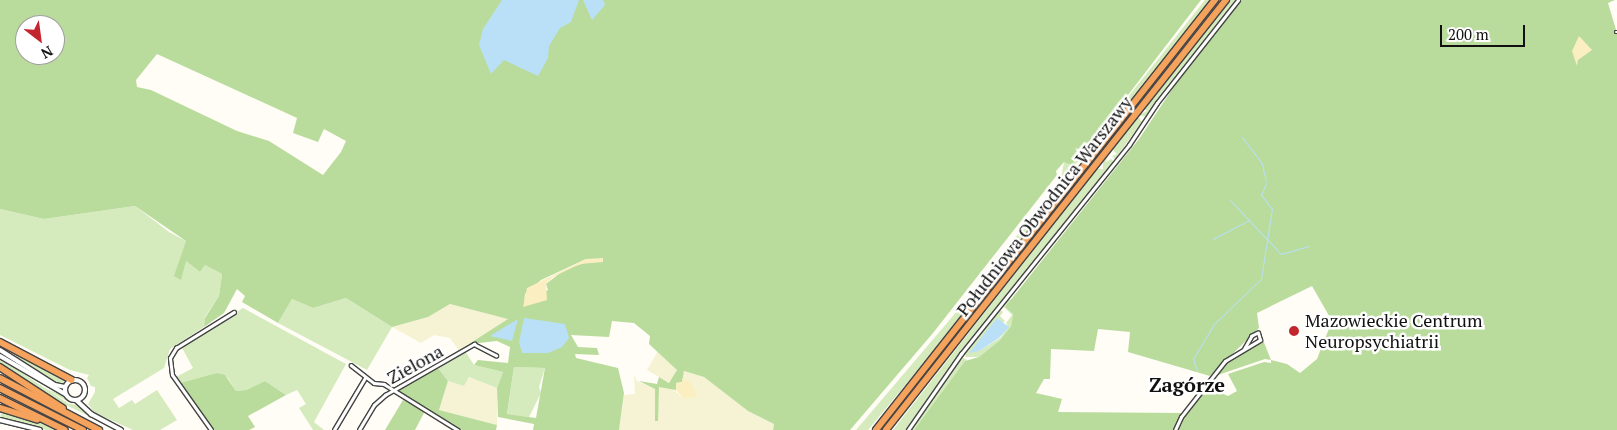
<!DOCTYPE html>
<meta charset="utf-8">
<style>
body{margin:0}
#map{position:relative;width:1617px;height:430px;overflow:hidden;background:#fffdf5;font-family:"PT Serif",serif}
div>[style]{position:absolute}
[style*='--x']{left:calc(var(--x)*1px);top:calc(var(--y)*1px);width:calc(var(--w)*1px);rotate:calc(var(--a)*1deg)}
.farmland>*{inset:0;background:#f6f3d4}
.green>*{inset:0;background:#d5ebbd}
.forest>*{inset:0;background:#b9dc9c}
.sand>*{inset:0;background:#fbeec1}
.water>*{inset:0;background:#b9e0f7}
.stream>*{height:1px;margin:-0.5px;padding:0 0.5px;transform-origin:0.5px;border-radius:0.5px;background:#b9e0f7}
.roads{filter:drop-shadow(1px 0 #444) drop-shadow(-1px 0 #444) drop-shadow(0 1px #444) drop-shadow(0 -1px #444)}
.minor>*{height:2.5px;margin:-1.25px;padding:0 1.25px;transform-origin:1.25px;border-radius:1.25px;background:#fff}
.tertiary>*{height:4px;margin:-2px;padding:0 2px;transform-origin:2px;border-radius:2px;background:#fff}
.tertiary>.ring{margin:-2px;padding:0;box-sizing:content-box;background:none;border:4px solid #fff;border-radius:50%}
.motorway>*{height:5.5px;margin:-2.75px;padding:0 2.75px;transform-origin:2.75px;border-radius:2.75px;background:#f5a25d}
.dots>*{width:14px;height:14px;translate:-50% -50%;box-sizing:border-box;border:2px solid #fff;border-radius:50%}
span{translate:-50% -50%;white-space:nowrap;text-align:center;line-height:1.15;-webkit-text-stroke:5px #fff;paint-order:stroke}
.street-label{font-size:18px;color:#111}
.poi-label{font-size:18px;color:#111}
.left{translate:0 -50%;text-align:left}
.quarter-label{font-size:20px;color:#111;font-weight:700}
.north{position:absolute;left:15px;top:15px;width:50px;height:50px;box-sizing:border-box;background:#fff;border:1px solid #a0a0a0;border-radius:50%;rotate:150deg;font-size:14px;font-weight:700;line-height:20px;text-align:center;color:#111}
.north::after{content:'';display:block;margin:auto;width:18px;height:22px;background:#c4262e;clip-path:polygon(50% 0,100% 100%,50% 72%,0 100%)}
.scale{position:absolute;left:1440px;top:25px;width:85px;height:22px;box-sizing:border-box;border:2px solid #111;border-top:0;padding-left:6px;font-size:15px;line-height:18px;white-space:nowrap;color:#111;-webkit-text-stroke:4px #fff;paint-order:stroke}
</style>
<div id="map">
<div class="farmland">
<div style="clip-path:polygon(450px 304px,509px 319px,459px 351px,450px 338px,434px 335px,421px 343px,392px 327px,428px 317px)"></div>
<div style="clip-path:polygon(658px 351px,677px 370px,670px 383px,647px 370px)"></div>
<div style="clip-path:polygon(684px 371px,704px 377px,748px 411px,774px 424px,773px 430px,619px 430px,624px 395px,635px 394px,634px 375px,637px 381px,655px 389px,657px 421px,659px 387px,672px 388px,684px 399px,693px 396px,690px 381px,682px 379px)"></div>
<div style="clip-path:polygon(469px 377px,497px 388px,497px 425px,439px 410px,448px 381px,464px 386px)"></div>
</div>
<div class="green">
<div style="clip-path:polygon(1205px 0,1212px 0,1133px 99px,1129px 99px,1127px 106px,1128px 97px)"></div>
<div style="clip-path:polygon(1229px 0,1236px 0,1146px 117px,1139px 115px,1147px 111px,1144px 108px)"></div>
<div style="clip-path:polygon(1125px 101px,1126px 107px,1090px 153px,1086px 152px,1080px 159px,1062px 182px,1065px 184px,1087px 157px,961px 318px,868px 430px,856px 430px,969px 297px,1047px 197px,1061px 179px,1064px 162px,1071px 165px,1122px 109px)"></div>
<div style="clip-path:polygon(1138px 116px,1142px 122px,1115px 159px,1112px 156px,1117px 154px,1112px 149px)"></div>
<div style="clip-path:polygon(1107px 156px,1106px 162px,1111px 159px,1114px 162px,983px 325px,906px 430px,893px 430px,1097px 169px,1103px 169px,1103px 163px)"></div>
<div style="clip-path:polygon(135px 206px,169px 232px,186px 241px,186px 261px,200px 272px,205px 265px,222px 274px,219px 296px,205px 317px,204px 327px,170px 349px,164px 368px,113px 399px,119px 408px,132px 400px,135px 404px,157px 390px,177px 420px,160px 430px,133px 430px,95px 413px,88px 404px,95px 392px,95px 387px,91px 386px,87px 378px,89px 375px,70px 370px,0 335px,0 209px,44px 219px)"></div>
<div style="clip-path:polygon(1033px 235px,1035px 236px,880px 430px,928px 369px)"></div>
<div style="clip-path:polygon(346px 298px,392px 327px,367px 370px,278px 323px,292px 299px,313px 308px)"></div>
<div style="clip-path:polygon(1008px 298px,1011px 300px,1005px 307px,1013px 314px,1011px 326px,1000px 340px,979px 357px,966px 357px,964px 353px,999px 309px,1003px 312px,1000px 316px,1005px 321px,1003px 323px,997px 319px,979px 351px,1000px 338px,1008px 327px,1006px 323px,1012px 315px,1002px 305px)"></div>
<div style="clip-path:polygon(243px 308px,346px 364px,314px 422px,324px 430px,313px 430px,299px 408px,306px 404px,297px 390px,286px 395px,265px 381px,246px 390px,236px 391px,228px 378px,217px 373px,190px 383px,181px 383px,176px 377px,193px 368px,181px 346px)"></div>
<div style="clip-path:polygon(14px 350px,28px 361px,29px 358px,63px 378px,64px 384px,58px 385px,27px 365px,12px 353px)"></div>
<div style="clip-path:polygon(465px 351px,474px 365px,503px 372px,497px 388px,469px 377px,464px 386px,448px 381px,438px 368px)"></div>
<div style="clip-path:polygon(962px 357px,967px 360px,914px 430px,909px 430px)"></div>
<div style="clip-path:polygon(0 358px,46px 389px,62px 395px,79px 404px,70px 403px,48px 390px,69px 404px,81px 405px,91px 416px,117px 430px,58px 401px,0 363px)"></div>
<div style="clip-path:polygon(514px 367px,545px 368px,539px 387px,541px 393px,529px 417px,507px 415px)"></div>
<div style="clip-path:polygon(2px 410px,51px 426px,61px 430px,46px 430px,0 418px)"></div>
</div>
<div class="forest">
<div style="clip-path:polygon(evenodd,0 0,1201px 0,1128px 95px,1122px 109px,1071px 165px,1064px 162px,1056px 171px,1057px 175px,933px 333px,850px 430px,773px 430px,774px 424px,748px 411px,704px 377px,684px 371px,682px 382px,676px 383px,676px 390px,659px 387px,658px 421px,655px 421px,655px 389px,639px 381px,657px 384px,659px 377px,669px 383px,677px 370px,649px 344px,650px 336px,634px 323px,612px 321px,609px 337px,571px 335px,578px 347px,597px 348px,599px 355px,575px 354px,576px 358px,618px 368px,624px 393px,619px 430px,533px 430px,534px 424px,498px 417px,497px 388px,503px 372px,474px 365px,478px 360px,508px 363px,510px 347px,497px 341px,469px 344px,508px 319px,450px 304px,428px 317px,392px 327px,346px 298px,313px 308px,292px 299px,278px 323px,242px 302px,245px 296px,237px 289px,224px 313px,204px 327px,205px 318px,219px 296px,222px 274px,205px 265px,200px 272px,186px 261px,181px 280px,174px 276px,186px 241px,135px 206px,44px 219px,0 209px,0 0,25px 25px,55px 25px,55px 55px,25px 55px,25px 25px,0 0,157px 54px,297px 118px,293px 133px,318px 142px,324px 129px,346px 141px,341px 152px,323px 175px,269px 141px,237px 131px,151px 90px,137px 87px,136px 80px,157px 54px,0 0,586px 259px,603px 262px,587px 262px,564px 270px,546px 284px,548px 290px,524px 304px,525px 294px,541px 280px,586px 259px,0 0,514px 367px,545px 368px,536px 418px,507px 414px,514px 367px)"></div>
<div style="clip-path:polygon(1242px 0,1615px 0,1608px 3px,1617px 33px,1617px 430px,1178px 430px,1188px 410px,1213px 378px,1221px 393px,1228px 396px,1237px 391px,1228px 374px,1264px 362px,1271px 363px,1271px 360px,1265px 359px,1215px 376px,1233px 356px,1253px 348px,1263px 340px,1271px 360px,1287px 364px,1300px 373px,1317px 359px,1332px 321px,1312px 286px,1257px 313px,1259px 328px,1210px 376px,1128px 352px,1130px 332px,1098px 329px,1094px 351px,1051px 349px,1050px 379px,1044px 379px,1036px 393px,1062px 399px,1058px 412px,1182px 413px,1174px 430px,914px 430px,965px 361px,979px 357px,1000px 340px,1011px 326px,1013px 314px,1005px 307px,1139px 139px,1179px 79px)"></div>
<div style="clip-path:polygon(438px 368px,448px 381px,439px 410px,497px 425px,496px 430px,462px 430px,398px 391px)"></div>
<div style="clip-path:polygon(217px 373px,225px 375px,236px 391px,246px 390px,265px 381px,286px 395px,248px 416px,255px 427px,249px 430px,213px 430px,181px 383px)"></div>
<div style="clip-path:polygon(403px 400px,425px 411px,415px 430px,385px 430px)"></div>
</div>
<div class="sand">
<div style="clip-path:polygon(1579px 36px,1592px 50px,1578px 60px,1577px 66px,1572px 51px)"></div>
<div style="clip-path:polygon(603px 258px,603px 262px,580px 264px,553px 277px,546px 284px,547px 300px,523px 307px,527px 288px,586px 259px)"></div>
<div style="clip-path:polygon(682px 379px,690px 381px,697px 396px,684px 399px,676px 390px,676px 383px,682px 382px)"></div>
</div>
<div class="water">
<div style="clip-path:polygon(502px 0,579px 0,571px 22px,560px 28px,549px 46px,548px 58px,538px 76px,504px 60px,491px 74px,479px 45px,483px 29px)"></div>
<div style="clip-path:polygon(583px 0,603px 0,605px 5px,592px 20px)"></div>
<div style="clip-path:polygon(524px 318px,565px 324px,569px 338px,562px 347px,548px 353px,522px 353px,519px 342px)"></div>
<div style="clip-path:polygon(997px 318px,1009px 327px,999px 338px,979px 351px,969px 353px)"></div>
<div style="clip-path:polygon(518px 319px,512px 341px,490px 336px)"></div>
</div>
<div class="stream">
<div style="--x:1242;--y:137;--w:34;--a:53"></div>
<div style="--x:1262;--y:164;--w:17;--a:77"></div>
<div style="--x:1229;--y:199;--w:76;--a:46.6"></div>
<div style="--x:1281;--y:254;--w:29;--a:-16"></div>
<div style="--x:1213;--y:239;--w:41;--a:-27.8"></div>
<div style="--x:1197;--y:371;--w:13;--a:-108"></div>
<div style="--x:1193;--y:359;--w:41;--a:-59"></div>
<div style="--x:1214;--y:324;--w:65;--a:-43.8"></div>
<div style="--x:1261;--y:279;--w:71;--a:-81.1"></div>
<div style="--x:1272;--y:209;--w:18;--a:-128"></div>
<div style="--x:1261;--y:195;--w:13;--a:-67"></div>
</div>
<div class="roads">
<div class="minor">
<div style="--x:1616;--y:32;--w:1;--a:0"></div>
<div style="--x:351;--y:365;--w:29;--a:38"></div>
<div style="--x:374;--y:383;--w:10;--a:6"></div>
<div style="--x:384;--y:384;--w:87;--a:31.9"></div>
<div style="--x:211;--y:430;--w:67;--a:-125.3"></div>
<div style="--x:172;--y:375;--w:17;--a:-97"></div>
<div style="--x:170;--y:358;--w:12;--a:-59"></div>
<div style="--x:176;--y:348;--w:68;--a:-31.8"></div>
<div style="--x:334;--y:430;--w:61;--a:-59.2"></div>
<div style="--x:359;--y:430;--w:29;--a:-59"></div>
<div style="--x:374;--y:405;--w:15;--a:-42"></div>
<div style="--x:385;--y:395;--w:103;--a:-29.8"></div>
<div style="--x:474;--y:344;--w:25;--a:27"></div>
<div style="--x:908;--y:430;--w:93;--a:-55.1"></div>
<div style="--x:961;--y:354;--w:268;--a:-51.2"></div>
<div style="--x:1129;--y:145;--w:50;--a:-56.3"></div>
<div style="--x:1157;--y:103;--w:131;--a:-51.8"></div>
<div style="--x:1175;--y:430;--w:14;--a:-65"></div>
<div style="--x:1181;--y:417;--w:71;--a:-51.8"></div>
<div style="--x:1225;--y:361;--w:41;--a:-31"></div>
<div style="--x:1260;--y:340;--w:7;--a:-106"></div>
<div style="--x:1258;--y:333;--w:7;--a:153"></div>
<div style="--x:1252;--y:336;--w:14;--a:120"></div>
</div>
<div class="tertiary">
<div style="--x:0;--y:350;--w:65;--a:32.5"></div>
<div style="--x:55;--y:385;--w:10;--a:11"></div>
<div style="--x:0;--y:356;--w:75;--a:30.3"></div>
<div class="ring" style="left:65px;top:380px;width:16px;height:16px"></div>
<div style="--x:76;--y:400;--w:21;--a:43"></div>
<div style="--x:91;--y:414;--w:34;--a:28"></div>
<div style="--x:0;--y:420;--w:41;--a:14"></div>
</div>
<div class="motorway">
<div style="--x:0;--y:342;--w:81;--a:27.8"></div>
<div style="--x:0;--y:367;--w:75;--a:33.1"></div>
<div style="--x:0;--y:378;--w:112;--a:27.7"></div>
<div style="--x:0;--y:388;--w:93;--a:26.8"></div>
<div style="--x:0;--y:398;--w:72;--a:26.2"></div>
<div style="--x:0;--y:408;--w:39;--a:17"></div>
<div style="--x:876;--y:430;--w:548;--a:-51.75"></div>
<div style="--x:886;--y:430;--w:548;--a:-51.67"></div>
</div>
</div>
<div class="dots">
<div style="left:1294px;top:331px;background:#c4262e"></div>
</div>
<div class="street-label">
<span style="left:1044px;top:206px;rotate:-52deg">Południowa Obwodnica Warszawy</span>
<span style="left:415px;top:364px;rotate:-29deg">Zielona</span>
</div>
<div class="poi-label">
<span class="left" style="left:1305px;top:331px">Mazowieckie Centrum<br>Neuropsychiatrii</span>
</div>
<div class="quarter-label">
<span style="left:1187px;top:384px">Zagórze</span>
</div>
<div class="north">N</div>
<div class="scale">200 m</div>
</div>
